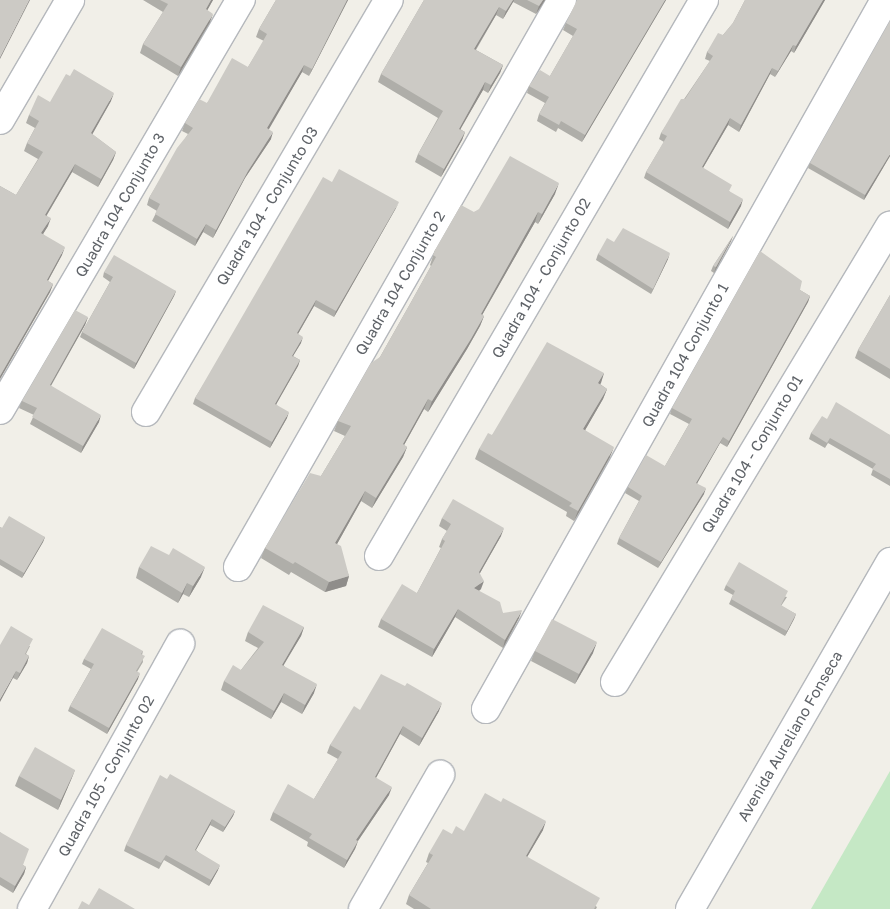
<!DOCTYPE html>
<style>
body{margin:0}
#map{position:relative;width:890px;height:909px;overflow:hidden;background:#f1efe8;font-family:"Golos Text",sans-serif}
div>[style]{position:absolute}
[style*='--x']{left:calc(var(--x)*1px);top:calc(var(--y)*1px);width:calc(var(--w)*1px);rotate:calc(var(--a)*1deg)}
.green>*{inset:0;background:#c5e8c5}
.roads{filter:drop-shadow(1px 0 #b5b8bc) drop-shadow(-1px 0 #b5b8bc) drop-shadow(0 1px #b5b8bc) drop-shadow(0 -1px #b5b8bc)}
.minor>*{height:28px;margin:-14px;padding:0 14px;transform-origin:14px;border-radius:14px;background:#fff}
.wall>*{inset:0;background:#afaea9}
.shaded-wall>*{inset:0;background:#8f8d8a}
.building>*{inset:0;background:#cccac5}
span{translate:-50% -50%;white-space:nowrap;text-align:center;line-height:1.15;-webkit-text-stroke:4px #fff;paint-order:stroke}
.street-label{font-size:15px;color:#5f6368}
</style>
<div id="map">
<div class="green">
<div style="clip-path:polygon(890px 771px,890px 909px,811px 909px)"></div>
</div>
<div class="roads">
<div class="minor">
<div style="--x:0;--y:120;--w:139;--a:-59.7"></div>
<div style="--x:0;--y:410;--w:476;--a:-59.6"></div>
<div style="--x:146;--y:412;--w:478;--a:-59.5"></div>
<div style="--x:379;--y:556;--w:644;--a:-59.69"></div>
<div style="--x:238;--y:567;--w:653;--a:-60.26"></div>
<div style="--x:615;--y:682;--w:533;--a:-58.91"></div>
<div style="--x:486;--y:709;--w:814;--a:-60.63"></div>
<div style="--x:32;--y:909;--w:304;--a:-60.8"></div>
<div style="--x:363;--y:909;--w:155;--a:-60.1"></div>
<div style="--x:690;--y:909;--w:401;--a:-60"></div>
</div>
</div>
<div class="wall">
<div style="clip-path:polygon(143px 0,213px 0,207px 10px,210px 22px,178px 76px,140px 53px,143px 44px,163px 12px)"></div>
<div style="clip-path:polygon(276px 0,348px 0,309px 76px,302px 72px,268px 129px,271px 139px,245px 178px,213px 238px,203px 232px,195px 246px,152px 221px,157px 211px,147px 205px,149px 198px,188px 134px,182px 131px,185px 123px,207px 103px,248px 67px,264px 41px,256px 37px,259px 29px)"></div>
<div style="clip-path:polygon(424px 0,545px 0,536px 14px,513px 2px,503px 19px,496px 15px,476px 50px,503px 65px,500px 73px,488px 93px,483px 90px,460px 129px,465px 132px,462px 140px,441px 177px,415px 162px,418px 154px,438px 118px,378px 82px,381px 74px)"></div>
<div style="clip-path:polygon(666px 0,582px 142px,558px 128px,556px 132px,537px 121px,539px 114px,545px 103px,527px 93px,529px 86px,550px 76px,573px 36px,563px 30px,566px 23px)"></div>
<div style="clip-path:polygon(745px 0,825px 0,794px 53px,791px 51px,775px 77px,770px 74px,739px 132px,728px 125px,703px 168px,730px 192px,741px 206px,728px 229px,644px 178px,646px 172px,664px 142px,659px 139px,661px 133px,710px 61px,705px 59px,707px 52px,723px 35px,733px 23px)"></div>
<div style="clip-path:polygon(111px 101px,92px 134px,116px 152px,113px 160px,98px 187px,72px 172px,47px 215px,48px 226px,43px 234px,62px 255px,48px 281px,53px 284px,50px 292px,0 379px,0 186px,16px 195px,38px 159px,24px 151px,27px 143px,35px 128px,26px 123px,29px 115px,50px 102px)"></div>
<div style="clip-path:polygon(890px 156px,864px 200px,808px 168px,810px 163px)"></div>
<div style="clip-path:polygon(332px 182px,396px 208px,334px 317px,314px 306px,298px 334px,301px 343px,293px 356px,300px 360px,298px 366px,276px 404px,287px 418px,270px 448px,193px 404px,195px 398px)"></div>
<div style="clip-path:polygon(555px 194px,538px 224px,535px 222px,482px 315px,484px 316px,480px 326px,467px 349px,428px 412px,424px 409px,404px 445px,407px 447px,403px 457px,372px 508px,361px 501px,337px 544px,349px 576px,346px 586px,325px 592px,291px 572px,289px 575px,261px 558px,265px 548px,321px 476px,345px 436px,334px 431px,338px 421px,380px 357px,410px 304px,431px 266px,430px 265px,435px 250px,474px 212px)"></div>
<div style="clip-path:polygon(733px 236px,731px 241px,714px 273px,711px 271px,713px 266px)"></div>
<div style="clip-path:polygon(614px 242px,668px 259px,651px 294px,596px 260px,598px 254px)"></div>
<div style="clip-path:polygon(104px 272px,176px 291px,174px 296px,134px 369px,80px 337px,82px 332px,110px 282px,103px 277px)"></div>
<div style="clip-path:polygon(800px 290px,810px 296px,808px 302px,727px 447px,720px 443px,697px 483px,704px 494px,658px 568px,617px 544px,619px 538px,639px 501px,625px 493px,628px 487px,665px 466px,689px 424px,670px 414px,672px 408px)"></div>
<div style="clip-path:polygon(890px 295px,890px 379px,855px 358px,858px 350px)"></div>
<div style="clip-path:polygon(88px 317px,85px 325px,51px 386px,99px 422px,81px 453px,30px 424px,34px 415px,19px 408px,22px 401px)"></div>
<div style="clip-path:polygon(604px 373px,600px 384px,607px 389px,603px 399px,585px 430px,610px 457px,574px 521px,566px 516px,567px 512px,475px 459px,479px 449px,492px 435px)"></div>
<div style="clip-path:polygon(827px 419px,890px 435px,890px 486px,871px 475px,873px 469px,828px 443px,825px 448px,809px 439px,811px 433px)"></div>
<div style="clip-path:polygon(442px 518px,501px 536px,480px 573px,481px 589px,479px 591px,503px 613px,519px 618px,503px 648px,455px 617px,432px 657px,378px 627px,381px 619px,417px 593px,441px 548px,439px 547px,442px 539px,447px 531px,439px 526px)"></div>
<div style="clip-path:polygon(0 527px,2px 528px,45px 537px,43px 542px,22px 578px,0 565px)"></div>
<div style="clip-path:polygon(139px 567px,201px 577px,189px 597px,183px 594px,178px 603px,136px 578px)"></div>
<div style="clip-path:polygon(726px 585px,787px 597px,781px 606px,796px 614px,794px 619px,785px 636px,729px 604px,733px 595px,724px 590px)"></div>
<div style="clip-path:polygon(304px 627px,301px 636px,283px 665px,314px 693px,302px 714px,281px 702px,271px 719px,221px 690px,224px 681px,241px 670px,258px 648px,245px 641px,248px 632px)"></div>
<div style="clip-path:polygon(0 645px,30px 646px,26px 654px,29px 656px,27px 663px,17px 680px,13px 678px)"></div>
<div style="clip-path:polygon(143px 651px,142px 655px,143px 662px,137px 672px,138px 679px,107px 734px,68px 711px,70px 706px,91px 669px,82px 664px,84px 659px)"></div>
<div style="clip-path:polygon(535px 651px,593px 653px,575px 684px,531px 661px)"></div>
<div style="clip-path:polygon(360px 710px,439px 711px,419px 746px,400px 734px,376px 778px,389px 795px,358px 841px,355px 849px,344px 868px,307px 846px,308px 842px,270px 820px,273px 812px,314px 799px,338px 759px,327px 753px,330px 745px)"></div>
<div style="clip-path:polygon(75px 770px,58px 810px,15px 786px,19px 776px)"></div>
<div style="clip-path:polygon(167px 779px,235px 811px,233px 816px,223px 832px,210px 825px,196px 850px,218px 870px,209px 886px,164px 860px,159px 869px,124px 851px,126px 845px)"></div>
<div style="clip-path:polygon(543px 830px,527px 857px,597px 907px,596px 909px,414px 909px,406px 904px,409px 895px,428px 863px,426px 862px,429px 853px,452px 834px,464px 831px)"></div>
<div style="clip-path:polygon(0 832px,23px 865px,26px 867px,24px 874px,13px 893px,0 885px)"></div>
</div>
<div class="shaded-wall">
<div style="clip-path:polygon(29px 0,30px 0,0 59px,0 57px)"></div>
<div style="clip-path:polygon(211px 0,213px 0,203px 18px,206px 9px)"></div>
<div style="clip-path:polygon(347px 0,348px 0,309px 76px,312px 69px)"></div>
<div style="clip-path:polygon(513px 0,514px 0,513px 2px,503px 19px,506px 11px)"></div>
<div style="clip-path:polygon(543px 0,545px 0,536px 14px,539px 6px)"></div>
<div style="clip-path:polygon(665px 0,666px 0,582px 142px,585px 135px)"></div>
<div style="clip-path:polygon(823px 0,825px 0,794px 53px,796px 46px)"></div>
<div style="clip-path:polygon(499px 7px,496px 15px,471px 57px,474px 49px)"></div>
<div style="clip-path:polygon(213px 14px,210px 22px,178px 76px,181px 67px)"></div>
<div style="clip-path:polygon(793px 45px,791px 51px,775px 77px,778px 71px)"></div>
<div style="clip-path:polygon(304px 65px,302px 72px,265px 136px,267px 128px)"></div>
<div style="clip-path:polygon(503px 65px,500px 73px,488px 93px,491px 85px)"></div>
<div style="clip-path:polygon(772px 68px,770px 74px,739px 132px,741px 125px)"></div>
<div style="clip-path:polygon(485px 82px,483px 90px,456px 137px,459px 129px)"></div>
<div style="clip-path:polygon(114px 93px,111px 101px,88px 142px,91px 133px)"></div>
<div style="clip-path:polygon(730px 118px,728px 125px,700px 173px,702px 167px)"></div>
<div style="clip-path:polygon(273px 132px,271px 139px,245px 178px,213px 238px,216px 230px,248px 171px)"></div>
<div style="clip-path:polygon(465px 132px,462px 140px,441px 177px,444px 169px)"></div>
<div style="clip-path:polygon(116px 152px,113px 160px,98px 187px,101px 179px)"></div>
<div style="clip-path:polygon(890px 154px,890px 156px,864px 200px,865px 195px)"></div>
<div style="clip-path:polygon(75px 164px,72px 172px,42px 223px,45px 215px)"></div>
<div style="clip-path:polygon(559px 183px,555px 194px,538px 224px,542px 214px)"></div>
<div style="clip-path:polygon(743px 199px,741px 206px,728px 229px,730px 222px)"></div>
<div style="clip-path:polygon(399px 202px,396px 208px,334px 317px,336px 311px)"></div>
<div style="clip-path:polygon(538px 212px,535px 222px,477px 324px,481px 314px)"></div>
<div style="clip-path:polygon(51px 218px,48px 226px,38px 242px,41px 233px)"></div>
<div style="clip-path:polygon(206px 224px,203px 232px,195px 246px,197px 239px)"></div>
<div style="clip-path:polygon(733px 236px,731px 241px,714px 273px,716px 267px)"></div>
<div style="clip-path:polygon(65px 247px,62px 255px,44px 288px,47px 280px)"></div>
<div style="clip-path:polygon(670px 253px,668px 259px,651px 294px,653px 289px)"></div>
<div style="clip-path:polygon(53px 284px,50px 292px,0 379px,0 376px)"></div>
<div style="clip-path:polygon(176px 291px,174px 296px,134px 369px,136px 363px)"></div>
<div style="clip-path:polygon(810px 296px,808px 302px,727px 447px,729px 441px)"></div>
<div style="clip-path:polygon(316px 300px,314px 306px,295px 339px,297px 333px)"></div>
<div style="clip-path:polygon(484px 316px,480px 326px,467px 349px,428px 412px,432px 401px)"></div>
<div style="clip-path:polygon(88px 317px,85px 325px,47px 392px,50px 385px)"></div>
<div style="clip-path:polygon(303px 337px,301px 343px,290px 361px,292px 356px)"></div>
<div style="clip-path:polygon(300px 360px,298px 366px,273px 410px,275px 404px)"></div>
<div style="clip-path:polygon(604px 373px,601px 383px,594px 393px,598px 383px)"></div>
<div style="clip-path:polygon(607px 389px,603px 399px,580px 439px,583px 429px)"></div>
<div style="clip-path:polygon(428px 399px,424px 409px,399px 454px,403px 444px)"></div>
<div style="clip-path:polygon(289px 412px,287px 418px,270px 448px,272px 442px)"></div>
<div style="clip-path:polygon(101px 415px,99px 422px,81px 453px,83px 446px)"></div>
<div style="clip-path:polygon(723px 437px,720px 443px,694px 489px,696px 483px)"></div>
<div style="clip-path:polygon(407px 447px,403px 457px,372px 508px,376px 498px)"></div>
<div style="clip-path:polygon(614px 447px,610px 457px,574px 521px,578px 511px)"></div>
<div style="clip-path:polygon(706px 488px,704px 494px,658px 568px,661px 562px)"></div>
<div style="clip-path:polygon(365px 491px,361px 501px,332px 553px,335px 543px)"></div>
<div style="clip-path:polygon(504px 528px,501px 536px,476px 580px,479px 572px)"></div>
<div style="clip-path:polygon(45px 537px,43px 542px,22px 578px,24px 573px)"></div>
<div style="clip-path:polygon(205px 567px,201px 577px,189px 597px,193px 586px)"></div>
<div style="clip-path:polygon(349px 576px,346px 586px,325px 592px,329px 582px)"></div>
<div style="clip-path:polygon(484px 581px,481px 589px,472px 596px,474px 588px)"></div>
<div style="clip-path:polygon(187px 583px,183px 594px,178px 603px,182px 593px)"></div>
<div style="clip-path:polygon(458px 609px,455px 617px,432px 657px,434px 649px)"></div>
<div style="clip-path:polygon(522px 610px,519px 618px,503px 648px,505px 640px)"></div>
<div style="clip-path:polygon(796px 614px,794px 619px,785px 636px,787px 631px)"></div>
<div style="clip-path:polygon(304px 627px,301px 636px,279px 673px,282px 665px)"></div>
<div style="clip-path:polygon(597px 642px,593px 653px,575px 684px,579px 674px)"></div>
<div style="clip-path:polygon(29px 656px,27px 663px,17px 680px,20px 673px)"></div>
<div style="clip-path:polygon(16px 671px,13px 678px,0 702px,0 699px)"></div>
<div style="clip-path:polygon(140px 673px,138px 679px,107px 734px,109px 728px)"></div>
<div style="clip-path:polygon(317px 684px,314px 693px,302px 714px,305px 705px)"></div>
<div style="clip-path:polygon(284px 693px,281px 702px,271px 719px,274px 711px)"></div>
<div style="clip-path:polygon(442px 703px,439px 711px,419px 746px,422px 738px)"></div>
<div style="clip-path:polygon(403px 726px,400px 734px,372px 785px,375px 777px)"></div>
<div style="clip-path:polygon(75px 770px,71px 780px,58px 810px,61px 800px)"></div>
<div style="clip-path:polygon(392px 787px,389px 795px,353px 848px,356px 840px)"></div>
<div style="clip-path:polygon(235px 811px,233px 816px,223px 832px,225px 827px)"></div>
<div style="clip-path:polygon(212px 819px,210px 825px,193px 855px,195px 850px)"></div>
<div style="clip-path:polygon(546px 821px,543px 830px,523px 864px,526px 856px)"></div>
<div style="clip-path:polygon(358px 841px,355px 849px,344px 868px,347px 860px)"></div>
<div style="clip-path:polygon(220px 865px,218px 870px,209px 886px,211px 880px)"></div>
<div style="clip-path:polygon(26px 867px,24px 874px,13px 893px,15px 886px)"></div>
</div>
<div class="building">
<div style="clip-path:polygon(0 0,29px 0,0 57px)"></div>
<div style="clip-path:polygon(160px 0,211px 0,206px 9px,213px 14px,181px 67px,143px 44px,168px 4px)"></div>
<div style="clip-path:polygon(276px 0,347px 0,312px 69px,304px 65px,267px 128px,273px 132px,248px 171px,216px 230px,206px 224px,197px 239px,155px 214px,160px 204px,149px 198px,177px 148px,193px 128px,185px 123px,199px 99px,207px 103px,232px 58px,248px 67px,267px 34px,259px 29px)"></div>
<div style="clip-path:polygon(424px 0,513px 0,506px 11px,499px 7px,474px 49px,503px 65px,491px 85px,485px 82px,459px 129px,465px 132px,444px 169px,418px 154px,443px 111px,381px 74px)"></div>
<div style="clip-path:polygon(527px 0,543px 0,539px 6px)"></div>
<div style="clip-path:polygon(577px 0,665px 0,585px 135px,561px 121px,559px 125px,539px 114px,549px 97px,529px 86px,540px 70px,550px 76px,577px 29px,566px 23px)"></div>
<div style="clip-path:polygon(745px 0,823px 0,796px 46px,793px 45px,778px 71px,772px 68px,741px 125px,730px 118px,702px 167px,732px 185px,729px 191px,743px 199px,730px 222px,646px 172px,667px 136px,661px 133px,681px 99px,685px 99px,713px 56px,707px 52px,718px 33px,723px 35px,733px 23px)"></div>
<div style="clip-path:polygon(890px 21px,890px 154px,865px 195px,810px 163px)"></div>
<div style="clip-path:polygon(74px 69px,114px 93px,91px 133px,116px 152px,101px 179px,75px 164px,45px 215px,51px 218px,41px 233px,65px 247px,47px 280px,53px 284px,0 376px,0 186px,16px 195px,43px 152px,27px 143px,39px 121px,29px 115px,38px 95px,50px 102px,66px 74px,70px 76px)"></div>
<div style="clip-path:polygon(510px 156px,559px 183px,542px 214px,538px 212px,481px 314px,484px 316px,471px 339px,432px 401px,428px 399px,403px 444px,407px 447px,376px 498px,365px 491px,335px 543px,341px 546px,349px 576px,329px 582px,295px 562px,293px 564px,265px 548px,310px 473px,321px 476px,351px 426px,338px 421px,371px 363px,380px 357px,410px 304px,436px 257px,433px 255px,435px 250px,461px 205px,474px 212px,479px 209px)"></div>
<div style="clip-path:polygon(339px 169px,399px 202px,336px 311px,316px 300px,297px 333px,303px 337px,292px 356px,300px 360px,275px 404px,289px 412px,272px 442px,195px 398px,323px 177px,332px 182px)"></div>
<div style="clip-path:polygon(623px 228px,670px 253px,653px 289px,598px 254px,607px 238px,614px 242px)"></div>
<div style="clip-path:polygon(733px 236px,716px 267px,713px 266px)"></div>
<div style="clip-path:polygon(760px 251px,802px 281px,800px 290px,810px 296px,729px 441px,723px 437px,696px 483px,706px 488px,661px 562px,619px 538px,642px 496px,628px 487px,646px 455px,665px 466px,692px 419px,672px 408px)"></div>
<div style="clip-path:polygon(114px 255px,176px 291px,136px 363px,82px 332px,113px 277px,104px 272px)"></div>
<div style="clip-path:polygon(890px 295px,890px 369px,858px 350px)"></div>
<div style="clip-path:polygon(75px 310px,88px 317px,50px 385px,101px 415px,83px 446px,32px 417px,37px 408px,22px 401px)"></div>
<div style="clip-path:polygon(547px 342px,604px 373px,598px 383px,607px 389px,583px 429px,614px 447px,578px 511px,569px 506px,572px 503px,479px 449px,488px 433px,492px 435px)"></div>
<div style="clip-path:polygon(836px 402px,890px 435px,890px 479px,872px 469px,876px 464px,830px 438px,827px 443px,811px 433px,822px 416px,827px 419px)"></div>
<div style="clip-path:polygon(453px 499px,504px 528px,479px 572px,484px 581px,474px 588px,500px 602px,503px 613px,522px 610px,505px 640px,458px 609px,434px 649px,381px 619px,402px 584px,417px 593px,445px 541px,442px 539px,451px 524px,442px 518px)"></div>
<div style="clip-path:polygon(9px 516px,45px 537px,24px 573px,0 559px,0 527px,2px 528px)"></div>
<div style="clip-path:polygon(151px 546px,169px 555px,173px 548px,205px 567px,193px 586px,187px 583px,182px 593px,139px 567px)"></div>
<div style="clip-path:polygon(739px 562px,788px 591px,781px 605px,796px 614px,787px 631px,731px 599px,735px 591px,726px 585px)"></div>
<div style="clip-path:polygon(263px 605px,304px 627px,282px 665px,317px 684px,305px 705px,284px 693px,274px 711px,224px 681px,233px 665px,241px 670px,264px 642px,248px 632px)"></div>
<div style="clip-path:polygon(552px 619px,597px 642px,579px 674px,535px 651px)"></div>
<div style="clip-path:polygon(11px 626px,33px 639px,25px 654px,29px 656px,20px 673px,16px 671px,0 699px,0 645px)"></div>
<div style="clip-path:polygon(102px 628px,143px 651px,141px 654px,145px 656px,136px 671px,140px 673px,109px 728px,70px 706px,94px 664px,84px 659px)"></div>
<div style="clip-path:polygon(381px 674px,405px 686px,407px 683px,442px 703px,422px 738px,403px 726px,375px 777px,392px 787px,356px 840px,358px 841px,347px 860px,309px 838px,312px 834px,273px 812px,288px 784px,314px 799px,342px 752px,330px 745px,354px 706px,360px 710px)"></div>
<div style="clip-path:polygon(35px 747px,75px 770px,61px 800px,19px 776px)"></div>
<div style="clip-path:polygon(170px 774px,235px 811px,225px 827px,212px 819px,195px 850px,220px 865px,211px 880px,166px 855px,161px 863px,126px 845px,160px 775px,167px 779px)"></div>
<div style="clip-path:polygon(485px 793px,501px 802px,503px 798px,546px 821px,526px 856px,600px 898px,594px 909px,431px 909px,409px 895px,433px 855px,429px 853px,443px 829px,452px 834px,456px 826px,464px 831px)"></div>
<div style="clip-path:polygon(0 832px,29px 849px,23px 865px,26px 867px,15px 886px,0 877px)"></div>
<div style="clip-path:polygon(99px 888px,135px 909px,78px 909px,82px 901px,89px 905px)"></div>
</div>
<div class="street-label">
<span style="left:120px;top:205px;rotate:-60deg">Quadra 104 Conjunto 3</span>
<span style="left:267px;top:206px;rotate:-59deg">Quadra 104 - Conjunto 03</span>
<span style="left:541px;top:278px;rotate:-60deg">Quadra 104 - Conjunto 02</span>
<span style="left:400px;top:283px;rotate:-60deg">Quadra 104 Conjunto 2</span>
<span style="left:685px;top:355px;rotate:-61deg">Quadra 104 Conjunto 1</span>
<span style="left:752px;top:454px;rotate:-59deg">Quadra 104 - Conjunto 01</span>
<span style="left:790px;top:736px;rotate:-60deg">Avenida Aureliano Fonseca</span>
<span style="left:106px;top:776px;rotate:-61deg">Quadra 105 - Conjunto 02</span>
</div>
</div>
